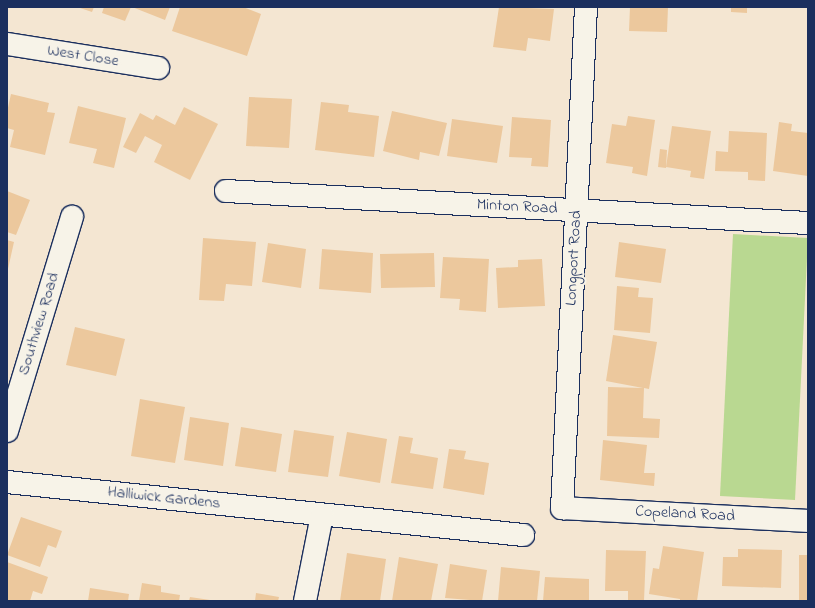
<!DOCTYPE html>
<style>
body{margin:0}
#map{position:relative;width:815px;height:608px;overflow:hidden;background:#f4e6d2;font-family:"Indie Flower",sans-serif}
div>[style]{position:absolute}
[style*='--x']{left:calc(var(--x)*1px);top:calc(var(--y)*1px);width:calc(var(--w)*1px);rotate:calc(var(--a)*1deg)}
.green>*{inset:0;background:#b9d891}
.building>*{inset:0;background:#ecc89d}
.roads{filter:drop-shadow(1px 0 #1b2f5e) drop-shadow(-1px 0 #1b2f5e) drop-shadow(0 1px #1b2f5e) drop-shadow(0 -1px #1b2f5e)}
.minor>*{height:22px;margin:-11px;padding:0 11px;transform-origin:11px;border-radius:11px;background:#f7f3e8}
span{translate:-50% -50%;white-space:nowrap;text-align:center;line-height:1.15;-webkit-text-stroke:4px #f7f3e8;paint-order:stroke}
.street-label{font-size:16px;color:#1b2f5e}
.frame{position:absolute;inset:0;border:8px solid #1b2f5e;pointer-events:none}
</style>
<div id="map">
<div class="green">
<div style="clip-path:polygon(733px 234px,808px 238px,795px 500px,720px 496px)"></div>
</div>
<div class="building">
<div style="clip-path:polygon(77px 7px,94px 7px,92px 12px)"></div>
<div style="clip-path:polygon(104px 7px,131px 7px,125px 21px,102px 13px)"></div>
<div style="clip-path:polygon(132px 7px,170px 7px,165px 20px)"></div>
<div style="clip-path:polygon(180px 7px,243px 7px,261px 14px,247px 56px,172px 31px)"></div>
<div style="clip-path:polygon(499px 7px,554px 9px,550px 41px,528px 38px,526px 51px,493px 47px)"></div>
<div style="clip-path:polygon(630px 7px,668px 7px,667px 32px,629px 31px)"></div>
<div style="clip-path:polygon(731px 7px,747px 7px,747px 13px,731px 12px)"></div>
<div style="clip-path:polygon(11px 94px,49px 103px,47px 112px,55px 113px,45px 155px,10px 147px,14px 130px,7px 128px,7px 112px)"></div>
<div style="clip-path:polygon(249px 97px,292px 99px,289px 148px,246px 146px)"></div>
<div style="clip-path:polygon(321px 102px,349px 105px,348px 112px,379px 116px,374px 157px,315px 150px)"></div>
<div style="clip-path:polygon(78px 106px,126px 118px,114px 168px,93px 163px,97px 149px,69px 143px)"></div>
<div style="clip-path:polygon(184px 107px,218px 124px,190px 180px,154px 162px,162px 145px,145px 136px,136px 153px,123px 147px,140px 113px,153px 120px,156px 115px,175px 125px)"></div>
<div style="clip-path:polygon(392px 111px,447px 123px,439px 156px,420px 152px,419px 160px,383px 151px)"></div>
<div style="clip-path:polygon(628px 116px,655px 120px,647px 176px,632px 173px,633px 167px,606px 163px,612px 124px,626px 126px)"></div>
<div style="clip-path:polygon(512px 117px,551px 120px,548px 167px,531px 166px,532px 158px,509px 157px)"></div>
<div style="clip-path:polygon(452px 119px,503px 126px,497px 163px,447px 156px)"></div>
<div style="clip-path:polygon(779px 122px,792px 124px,791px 131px,808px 133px,808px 176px,773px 171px)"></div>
<div style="clip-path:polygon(672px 126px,711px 131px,704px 179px,690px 177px,691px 171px,666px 167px)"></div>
<div style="clip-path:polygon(729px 131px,767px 133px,765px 181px,748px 180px,748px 172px,715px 171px,716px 151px,728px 152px)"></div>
<div style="clip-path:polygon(660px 149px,667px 150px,666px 168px,658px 167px)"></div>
<div style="clip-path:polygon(7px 191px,30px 200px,16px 235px,7px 232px)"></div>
<div style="clip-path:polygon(203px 238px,256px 242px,252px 286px,226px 284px,224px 301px,199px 300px)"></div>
<div style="clip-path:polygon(7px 240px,14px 242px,8px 269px,7px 269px)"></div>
<div style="clip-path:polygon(619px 242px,666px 249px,661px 283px,615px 277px)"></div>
<div style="clip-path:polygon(268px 243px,306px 249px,301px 288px,262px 282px)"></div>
<div style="clip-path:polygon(322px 249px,373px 253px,371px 293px,319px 289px)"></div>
<div style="clip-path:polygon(434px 253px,435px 287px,381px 288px,380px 254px)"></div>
<div style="clip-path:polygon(443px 257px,489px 259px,486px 312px,459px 310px,460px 299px,440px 298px)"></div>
<div style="clip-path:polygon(542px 259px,545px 306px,498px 308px,496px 268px,518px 267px,518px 260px)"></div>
<div style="clip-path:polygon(617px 286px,639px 288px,638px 297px,653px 298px,650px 333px,614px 330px)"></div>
<div style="clip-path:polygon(75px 327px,125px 339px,116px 376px,66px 365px)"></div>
<div style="clip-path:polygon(613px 335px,657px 342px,649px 389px,644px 388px,643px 418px,660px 419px,659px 438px,607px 436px,608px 387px,643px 388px,606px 381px)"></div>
<div style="clip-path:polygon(140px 399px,185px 407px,175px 463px,131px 456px)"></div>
<div style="clip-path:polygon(190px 417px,229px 423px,223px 466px,184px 460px)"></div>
<div style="clip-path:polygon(241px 427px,282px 434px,276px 472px,235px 466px)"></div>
<div style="clip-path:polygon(294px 430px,334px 436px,328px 477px,288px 472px)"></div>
<div style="clip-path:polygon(347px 432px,387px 439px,380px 483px,339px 476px)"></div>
<div style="clip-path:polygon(399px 436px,413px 438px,410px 453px,438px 458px,433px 489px,391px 483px)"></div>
<div style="clip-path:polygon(603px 440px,647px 445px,644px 473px,655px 473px,654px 486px,600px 480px)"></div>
<div style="clip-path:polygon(449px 449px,466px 451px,464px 459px,489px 463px,484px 495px,443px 488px)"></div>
<div style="clip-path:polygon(21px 517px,62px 531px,56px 548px,48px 545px,40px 567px,7px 555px)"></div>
<div style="clip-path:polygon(663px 546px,704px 552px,697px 601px,680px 601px,680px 599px,649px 594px,653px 568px,659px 569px)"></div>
<div style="clip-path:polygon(738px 549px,782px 550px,781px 588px,722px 586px,723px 557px,738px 557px)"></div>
<div style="clip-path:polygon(606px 550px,646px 551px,644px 601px,628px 601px,628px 591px,605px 591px)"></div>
<div style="clip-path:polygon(347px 553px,386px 559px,380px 601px,340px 601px)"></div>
<div style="clip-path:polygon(799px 555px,808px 555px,808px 601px,799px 601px)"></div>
<div style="clip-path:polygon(399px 557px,438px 564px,431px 601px,392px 601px)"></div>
<div style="clip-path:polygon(7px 562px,48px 577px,42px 594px,33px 591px,30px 601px,7px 601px)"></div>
<div style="clip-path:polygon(450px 564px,487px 570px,482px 601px,445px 598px)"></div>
<div style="clip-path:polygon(501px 567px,540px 571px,537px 601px,498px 601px)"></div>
<div style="clip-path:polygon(545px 577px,589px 579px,589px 601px,543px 601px)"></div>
<div style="clip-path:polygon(142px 583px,161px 586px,161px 592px,180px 595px,179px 601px,139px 601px)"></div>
<div style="clip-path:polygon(90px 588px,129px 594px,128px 601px,88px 601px)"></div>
<div style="clip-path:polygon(256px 593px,279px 597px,278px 601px,255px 601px)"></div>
<div style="clip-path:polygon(190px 597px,210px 600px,209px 601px,189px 601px)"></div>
</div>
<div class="roads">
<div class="minor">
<div style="--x:586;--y:7;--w:502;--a:92.74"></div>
<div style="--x:562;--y:508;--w:246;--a:3"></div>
<div style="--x:7;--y:44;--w:153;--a:9"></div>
<div style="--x:226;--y:191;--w:583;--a:3.15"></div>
<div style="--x:7;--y:431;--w:224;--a:-73.1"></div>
<div style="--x:7;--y:482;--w:519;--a:5.86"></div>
<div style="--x:305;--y:601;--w:88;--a:-78.8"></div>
</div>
</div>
<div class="street-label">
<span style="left:83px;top:56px;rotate:9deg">West Close</span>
<span style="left:517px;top:207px;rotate:3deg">Minton Road</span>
<span style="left:574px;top:258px;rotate:-87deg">Longport Road</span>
<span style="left:39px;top:324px;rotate:-73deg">Southview Road</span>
<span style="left:164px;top:498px;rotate:6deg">Halliwick Gardens</span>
<span style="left:685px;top:514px;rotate:3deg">Copeland Road</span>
</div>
<div class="frame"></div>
</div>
